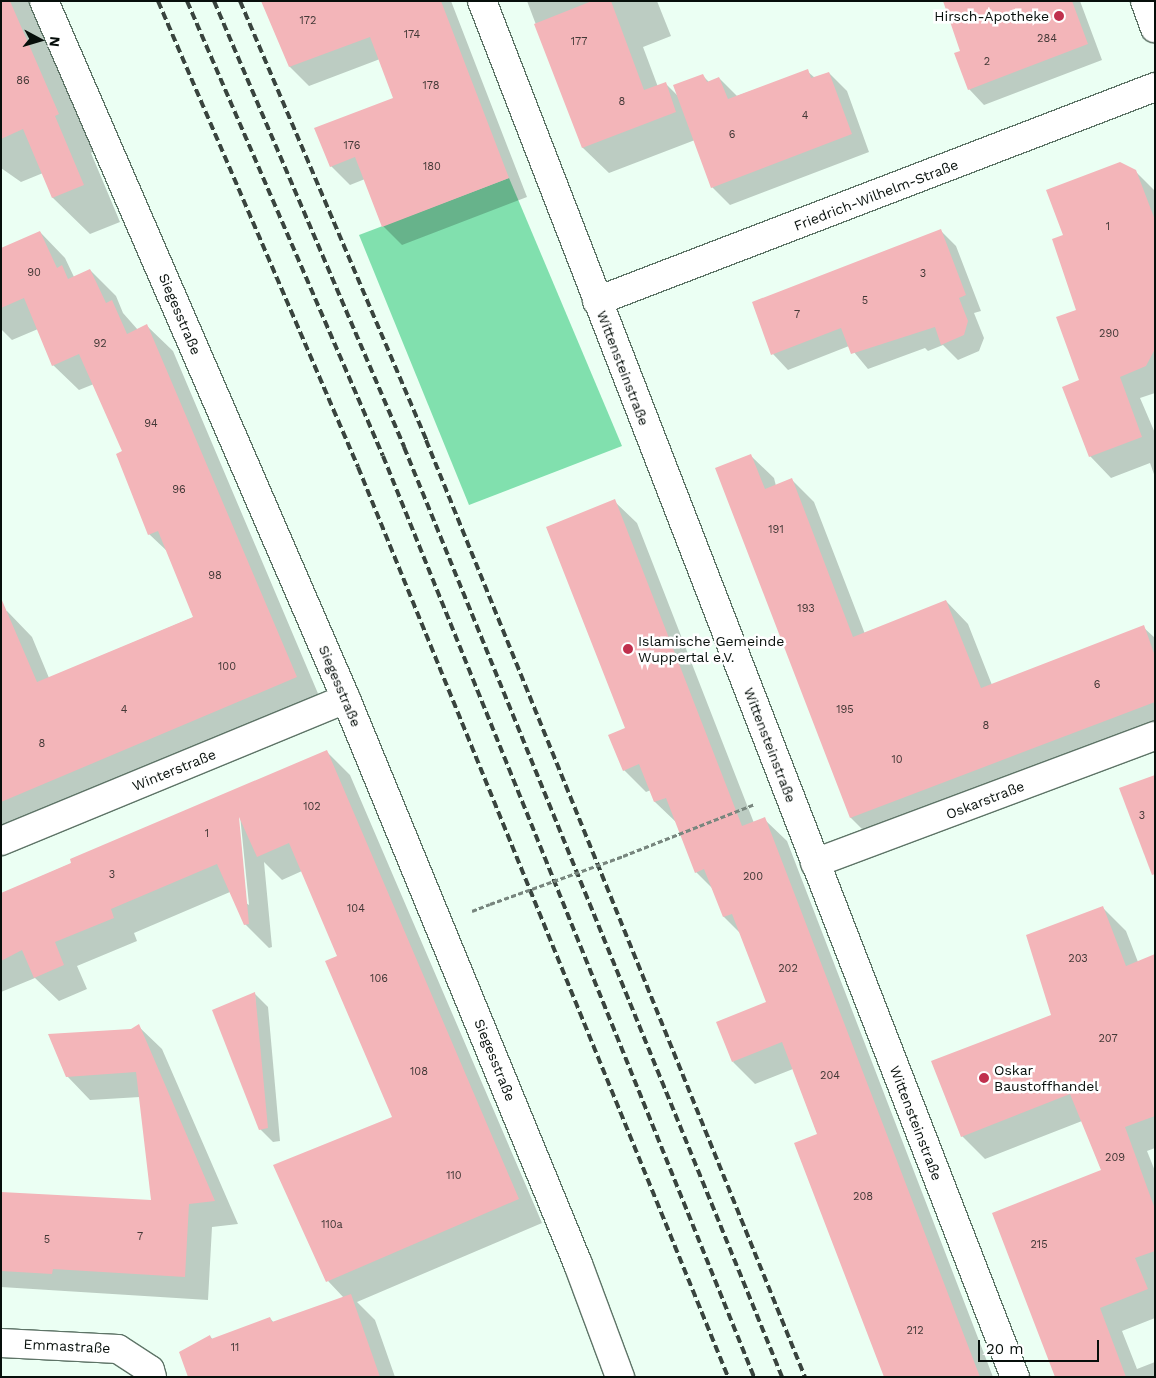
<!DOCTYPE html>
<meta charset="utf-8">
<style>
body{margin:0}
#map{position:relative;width:1156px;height:1378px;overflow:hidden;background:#ebfff3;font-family:"Work Sans",sans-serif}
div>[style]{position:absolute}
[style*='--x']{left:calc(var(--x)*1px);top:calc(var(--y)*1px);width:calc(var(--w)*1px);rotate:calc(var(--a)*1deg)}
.green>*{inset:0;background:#81e0ae}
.shadow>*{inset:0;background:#0003}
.building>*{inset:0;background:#f3b5b9}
.path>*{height:3px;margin-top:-1.5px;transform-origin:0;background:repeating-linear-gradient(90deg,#78867e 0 5px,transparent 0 7.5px)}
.roads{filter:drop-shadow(1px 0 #5e7467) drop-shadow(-1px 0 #5e7467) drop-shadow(0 1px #5e7467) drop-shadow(0 -1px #5e7467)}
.minor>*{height:28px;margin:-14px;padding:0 14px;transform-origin:14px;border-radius:14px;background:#fff}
.tertiary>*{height:28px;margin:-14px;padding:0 14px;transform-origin:14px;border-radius:14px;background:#fff}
.primary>*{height:28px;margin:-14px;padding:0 14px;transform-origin:14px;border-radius:14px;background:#fff}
.rail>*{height:4px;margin-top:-2px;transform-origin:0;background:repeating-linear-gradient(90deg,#39443e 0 8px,transparent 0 12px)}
.path-bridge>*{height:3px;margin-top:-1.5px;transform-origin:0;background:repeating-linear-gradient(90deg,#78867e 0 5px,transparent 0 7.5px)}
.dots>*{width:14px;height:14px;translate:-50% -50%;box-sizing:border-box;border:2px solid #fff;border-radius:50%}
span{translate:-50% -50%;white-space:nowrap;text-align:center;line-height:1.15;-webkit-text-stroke:5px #fff;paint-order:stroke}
.number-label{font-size:11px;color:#423836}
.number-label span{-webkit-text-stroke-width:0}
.poi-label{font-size:14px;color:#070f0b}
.right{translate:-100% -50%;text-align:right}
.left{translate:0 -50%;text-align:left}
.street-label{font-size:14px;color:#070f0b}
.frame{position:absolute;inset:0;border:2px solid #070f0b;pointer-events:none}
.north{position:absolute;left:15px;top:15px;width:50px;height:50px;-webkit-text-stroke:4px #fff;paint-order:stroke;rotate:96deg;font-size:14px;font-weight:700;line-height:20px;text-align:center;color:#070f0b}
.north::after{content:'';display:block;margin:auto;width:18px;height:22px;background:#070f0b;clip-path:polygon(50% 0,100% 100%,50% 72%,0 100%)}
.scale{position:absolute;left:978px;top:1340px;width:121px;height:22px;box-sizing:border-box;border:2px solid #070f0b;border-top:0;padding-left:6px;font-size:15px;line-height:18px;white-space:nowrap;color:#070f0b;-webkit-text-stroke:4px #fff;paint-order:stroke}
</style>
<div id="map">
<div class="green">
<div style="clip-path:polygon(509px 178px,622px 446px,469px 505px,359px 235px)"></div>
</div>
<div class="shadow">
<div style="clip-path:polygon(1px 1px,31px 1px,94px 151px,91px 153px,120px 222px,90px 234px,53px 198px,43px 173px,21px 182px,1px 168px)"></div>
<div style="clip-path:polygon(262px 1px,451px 1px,527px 197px,402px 245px,383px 226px,365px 179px,350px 185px,331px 166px,395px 99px,380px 59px,309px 86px,290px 67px)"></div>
<div style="clip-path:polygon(527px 1px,657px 1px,671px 36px,643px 47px,658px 87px,666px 84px,679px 97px,703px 76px,709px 82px,719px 78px,737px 96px,807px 71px,815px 78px,829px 73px,847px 91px,869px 152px,730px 205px,712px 187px,695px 140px,609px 173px,583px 148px)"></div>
<div style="clip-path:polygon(945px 1px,1080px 1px,1102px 60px,984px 105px,969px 89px,962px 52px)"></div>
<div style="clip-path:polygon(1135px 171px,1155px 191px,1155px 393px,1140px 398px,1155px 433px,1155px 477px,1150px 463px,1111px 478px,1090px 456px,1077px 310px,1065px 235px)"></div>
<div style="clip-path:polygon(941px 231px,956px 246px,981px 311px,974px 313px,984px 338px,979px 351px,958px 360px,943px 345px,928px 351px,925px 348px,868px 369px,849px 346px,788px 370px,773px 354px)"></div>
<div style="clip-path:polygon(40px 232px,65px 258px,74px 277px,90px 270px,116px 296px,123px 313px,138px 330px,147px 326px,173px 351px,322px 703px,1px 837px,1px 613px,7px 611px,32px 637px,49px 678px,194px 617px,168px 552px,149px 534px,124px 452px,94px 384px,79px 390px,53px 365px,38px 329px,12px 340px,1px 329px,1px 249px)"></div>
<div style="clip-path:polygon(751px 456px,774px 478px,776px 486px,792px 480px,814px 502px,865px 634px,946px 601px,968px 624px,992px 685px,1143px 627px,1155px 638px,1155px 733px,873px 840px,851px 818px)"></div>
<div style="clip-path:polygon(614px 501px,637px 523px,754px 823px,764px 819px,787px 841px,993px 1377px,885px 1377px,818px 1135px,793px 1069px,755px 1084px,733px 1062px,768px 1003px,741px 934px,724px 917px,713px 889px,696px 872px,678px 824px,655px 802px,651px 790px,646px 792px,624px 770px,626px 729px)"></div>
<div style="clip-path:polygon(evenodd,327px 752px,350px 775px,542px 1223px,357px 1302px,375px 1320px,395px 1377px,190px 1377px,210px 1336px,213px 1340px,270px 1318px,274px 1323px,344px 1298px,328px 1281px,394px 1118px,339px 956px,302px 871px,282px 880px,264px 862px,272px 947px,269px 948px,245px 924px,230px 892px,134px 933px,137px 941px,77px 966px,87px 989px,59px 1001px,35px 978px,1px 992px,1px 894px,327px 752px,238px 815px,240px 815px,249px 905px,246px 903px,238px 815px)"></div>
<div style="clip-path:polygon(1102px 907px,1126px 931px,1138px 962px,1155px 956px,1155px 1148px,1147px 1151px,1155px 1171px,1155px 1318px,1122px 1331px,1137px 1369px,1155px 1362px,1155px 1377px,1056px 1377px,1102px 1171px,1082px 1121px,985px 1159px,962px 1136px,1053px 1016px)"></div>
<div style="clip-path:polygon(255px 994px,268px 1007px,280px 1141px,273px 1142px,260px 1129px)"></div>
<div style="clip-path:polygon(138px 1026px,162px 1049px,238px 1224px,212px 1227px,208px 1300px,1px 1287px,1px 1193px,153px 1201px,140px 1097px,90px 1100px,67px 1076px)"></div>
</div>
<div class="building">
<div style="clip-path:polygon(1px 1px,10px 1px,59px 114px,55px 116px,84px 185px,52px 198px,23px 129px,1px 139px)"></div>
<div style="clip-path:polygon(261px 1px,441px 1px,509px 178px,382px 227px,355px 157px,330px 167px,314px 128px,393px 98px,370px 37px,289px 67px)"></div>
<div style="clip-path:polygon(592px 1px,611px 1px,644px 90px,666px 82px,676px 112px,582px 148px,534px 24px)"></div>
<div style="clip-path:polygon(943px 1px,1072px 1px,1088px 44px,968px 90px,954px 53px,960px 51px)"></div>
<div style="clip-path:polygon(808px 69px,811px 78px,829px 72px,852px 134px,711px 188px,673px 85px,703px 74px,707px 82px,719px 77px,728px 99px)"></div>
<div style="clip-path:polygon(1120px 162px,1136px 170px,1155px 220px,1155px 349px,1146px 366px,1120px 377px,1142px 437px,1089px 457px,1062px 387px,1079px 380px,1056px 317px,1076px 310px,1052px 239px,1063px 235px,1046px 190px)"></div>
<div style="clip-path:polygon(941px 229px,966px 295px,959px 298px,968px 321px,964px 335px,941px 345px,935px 327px,851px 354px,841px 328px,771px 355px,752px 302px)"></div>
<div style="clip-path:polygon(40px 231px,57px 268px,62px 265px,68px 279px,90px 269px,106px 303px,112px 300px,127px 334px,147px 324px,297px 677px,1px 802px,1px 598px,37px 682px,193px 617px,158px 531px,148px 535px,116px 454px,122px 451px,79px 354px,52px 366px,24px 298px,1px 308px,1px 248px)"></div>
<div style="clip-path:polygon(751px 454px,765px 489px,792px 478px,853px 637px,946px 600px,981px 688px,1144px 625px,1155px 656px,1155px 702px,850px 818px,715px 468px)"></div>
<div style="clip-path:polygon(615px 499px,742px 826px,765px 817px,980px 1377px,884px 1377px,794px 1143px,817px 1134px,782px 1042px,732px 1062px,716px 1022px,766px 1002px,732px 914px,723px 917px,704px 869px,695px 873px,666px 798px,654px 802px,639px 764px,623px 771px,608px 735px,625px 728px,546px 527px)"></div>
<div style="clip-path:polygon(327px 750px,519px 1199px,326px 1282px,273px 1165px,392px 1117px,325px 961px,337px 956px,289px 843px,257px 857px,239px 817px,249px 924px,244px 925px,217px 864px,111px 909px,114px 918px,55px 942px,64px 965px,34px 978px,22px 950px,1px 961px,1px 893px,71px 863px,70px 859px)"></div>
<div style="clip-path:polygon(1155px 775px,1155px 874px,1152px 875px,1119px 788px)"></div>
<div style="clip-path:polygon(1103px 906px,1126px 966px,1155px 954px,1155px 1116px,1125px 1127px,1155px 1209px,1155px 1251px,1135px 1258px,1148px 1289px,1100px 1308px,1126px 1377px,1055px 1377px,992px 1213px,1101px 1170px,1070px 1094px,961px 1137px,931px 1061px,1051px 1015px,1026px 935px)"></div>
<div style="clip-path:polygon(255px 992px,268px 1128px,259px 1130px,212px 1010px)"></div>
<div style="clip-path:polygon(139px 1024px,215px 1201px,189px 1204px,185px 1277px,53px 1269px,52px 1274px,1px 1271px,1px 1192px,151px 1200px,136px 1072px,66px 1077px,48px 1034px,131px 1029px)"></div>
<div style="clip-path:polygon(351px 1294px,380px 1377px,188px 1377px,179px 1352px,210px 1335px,211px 1339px,270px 1317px,272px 1322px)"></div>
</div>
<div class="path">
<div style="--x:623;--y:856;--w:142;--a:-21.5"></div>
<div style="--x:472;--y:911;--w:19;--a:-21"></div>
</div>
<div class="roads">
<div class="minor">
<div style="--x:44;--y:1;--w:761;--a:66.6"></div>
<div style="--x:346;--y:699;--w:611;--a:67.68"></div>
<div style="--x:578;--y:1264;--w:121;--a:69.6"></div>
<div style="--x:597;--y:301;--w:598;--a:-20.98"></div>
<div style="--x:1;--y:841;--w:373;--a:-22.4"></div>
<div style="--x:815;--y:863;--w:363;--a:-20.5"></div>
<div style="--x:1;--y:1343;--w:117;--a:2.9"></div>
<div style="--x:118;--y:1349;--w:38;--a:33"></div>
<div style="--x:150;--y:1370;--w:7;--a:74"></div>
</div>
<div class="tertiary">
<div style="--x:482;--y:1;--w:1476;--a:68.83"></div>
</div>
<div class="primary">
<div style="--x:1145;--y:1;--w:29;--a:70"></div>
</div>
</div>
<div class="rail">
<div style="--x:158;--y:1;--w:507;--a:66.77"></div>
<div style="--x:358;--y:467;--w:982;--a:67.87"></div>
<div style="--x:187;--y:1;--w:495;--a:66.7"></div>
<div style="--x:383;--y:456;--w:993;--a:68.06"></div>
<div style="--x:214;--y:1;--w:485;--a:66.9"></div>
<div style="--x:404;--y:447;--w:1004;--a:67.88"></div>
<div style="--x:240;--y:1;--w:477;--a:67"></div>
<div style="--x:426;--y:440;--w:1011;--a:67.98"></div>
</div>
<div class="path-bridge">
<div style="--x:490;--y:904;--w:141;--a:-19.8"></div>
</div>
<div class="dots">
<div style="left:1059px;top:16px;background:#c0304d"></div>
<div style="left:628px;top:649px;background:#c0304d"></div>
<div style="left:984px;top:1078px;background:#c0304d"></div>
</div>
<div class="number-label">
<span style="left:308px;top:21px">172</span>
<span style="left:412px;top:35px">174</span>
<span style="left:1047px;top:39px">284</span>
<span style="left:579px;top:42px">177</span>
<span style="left:987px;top:62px">2</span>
<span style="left:23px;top:81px">86</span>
<span style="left:431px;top:86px">178</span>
<span style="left:622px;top:102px">8</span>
<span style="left:805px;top:116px">4</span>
<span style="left:732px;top:135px">6</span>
<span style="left:352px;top:146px">176</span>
<span style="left:432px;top:167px">180</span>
<span style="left:1108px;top:227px">1</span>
<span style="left:34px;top:273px">90</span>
<span style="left:923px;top:274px">3</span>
<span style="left:865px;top:301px">5</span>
<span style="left:797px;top:315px">7</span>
<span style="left:1109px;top:334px">290</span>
<span style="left:100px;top:344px">92</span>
<span style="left:151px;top:424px">94</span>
<span style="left:179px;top:490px">96</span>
<span style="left:776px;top:530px">191</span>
<span style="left:215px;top:576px">98</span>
<span style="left:806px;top:609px">193</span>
<span style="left:227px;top:667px">100</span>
<span style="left:1097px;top:685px">6</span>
<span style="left:124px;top:710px">4</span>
<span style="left:845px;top:710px">195</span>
<span style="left:986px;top:726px">8</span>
<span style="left:42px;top:744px">8</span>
<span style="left:897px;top:760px">10</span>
<span style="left:312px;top:807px">102</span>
<span style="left:1142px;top:816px">3</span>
<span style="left:207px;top:834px">1</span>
<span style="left:112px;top:875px">3</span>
<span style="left:753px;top:877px">200</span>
<span style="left:356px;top:909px">104</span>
<span style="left:1078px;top:959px">203</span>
<span style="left:788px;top:969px">202</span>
<span style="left:379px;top:979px">106</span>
<span style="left:1108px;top:1039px">207</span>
<span style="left:419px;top:1072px">108</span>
<span style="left:830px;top:1076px">204</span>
<span style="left:1115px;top:1158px">209</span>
<span style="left:454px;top:1176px">110</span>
<span style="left:863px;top:1197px">208</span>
<span style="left:332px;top:1225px">110a</span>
<span style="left:140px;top:1237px">7</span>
<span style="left:47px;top:1240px">5</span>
<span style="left:1039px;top:1245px">215</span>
<span style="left:915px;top:1331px">212</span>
<span style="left:235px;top:1348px">11</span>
</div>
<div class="poi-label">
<span class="right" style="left:1049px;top:16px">Hirsch-Apotheke</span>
<span class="left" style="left:638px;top:649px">Islamische Gemeinde<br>Wuppertal e.V.</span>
<span class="left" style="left:994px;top:1078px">Oskar<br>Baustoffhandel</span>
</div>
<div class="street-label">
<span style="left:876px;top:195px;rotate:-21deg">Friedrich-Wilhelm-Straße</span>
<span style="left:180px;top:314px;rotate:67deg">Siegesstraße</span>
<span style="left:623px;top:368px;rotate:69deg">Wittensteinstraße</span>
<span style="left:340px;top:686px;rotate:67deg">Siegesstraße</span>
<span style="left:770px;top:745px;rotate:69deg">Wittensteinstraße</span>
<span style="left:174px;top:770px;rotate:-22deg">Winterstraße</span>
<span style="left:985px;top:800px;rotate:-21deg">Oskarstraße</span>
<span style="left:495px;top:1060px;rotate:68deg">Siegesstraße</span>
<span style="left:916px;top:1123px;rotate:69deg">Wittensteinstraße</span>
<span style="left:67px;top:1346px;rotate:3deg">Emmastraße</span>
</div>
<div class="frame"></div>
<div class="north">N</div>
<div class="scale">20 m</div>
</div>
